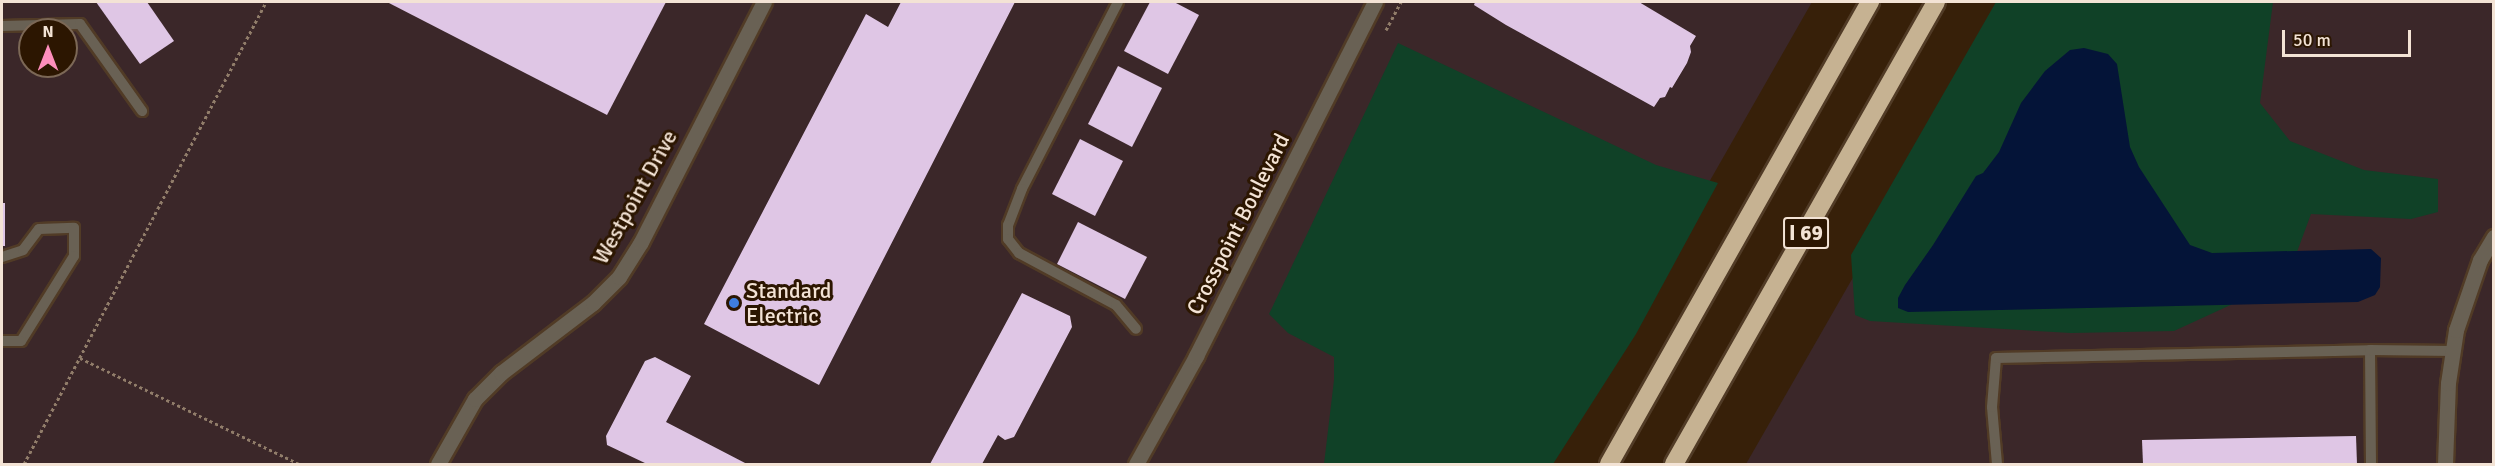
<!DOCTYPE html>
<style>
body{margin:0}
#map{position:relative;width:2495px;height:466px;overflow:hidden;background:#372009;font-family:Signika,sans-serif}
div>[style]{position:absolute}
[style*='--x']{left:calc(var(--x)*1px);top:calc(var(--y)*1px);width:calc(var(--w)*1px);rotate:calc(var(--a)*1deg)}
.commercial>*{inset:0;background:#3b2729}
.green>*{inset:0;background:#104127}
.water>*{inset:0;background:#041438}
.building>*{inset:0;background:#dfc6e5}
.path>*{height:3px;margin-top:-1.5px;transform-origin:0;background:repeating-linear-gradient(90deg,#917d6a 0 3px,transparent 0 6px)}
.roads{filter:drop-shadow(2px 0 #513b26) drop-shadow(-2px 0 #513b26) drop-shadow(0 2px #513b26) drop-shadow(0 -2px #513b26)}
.service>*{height:10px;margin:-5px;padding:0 5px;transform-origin:5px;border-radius:5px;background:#696154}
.minor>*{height:15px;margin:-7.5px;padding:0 7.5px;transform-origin:7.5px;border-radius:7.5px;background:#696154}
.tertiary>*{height:15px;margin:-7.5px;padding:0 7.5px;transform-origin:7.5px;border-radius:7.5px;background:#696154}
.motorway>*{height:18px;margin:-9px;padding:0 9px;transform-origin:9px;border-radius:9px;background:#c6b292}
.dots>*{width:16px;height:16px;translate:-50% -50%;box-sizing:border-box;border:3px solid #2c1601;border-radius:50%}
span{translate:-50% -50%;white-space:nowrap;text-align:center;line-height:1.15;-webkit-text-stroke:6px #2c1601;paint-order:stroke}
.shield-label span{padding:2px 4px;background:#2c1601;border:2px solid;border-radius:4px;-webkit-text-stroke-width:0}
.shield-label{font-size:21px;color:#f3e3d5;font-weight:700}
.street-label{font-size:22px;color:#f3e3d5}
.poi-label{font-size:22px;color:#f3e3d5}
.left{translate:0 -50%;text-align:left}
.frame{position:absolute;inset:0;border:3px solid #f3e3d5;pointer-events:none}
.north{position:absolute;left:18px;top:18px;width:60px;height:60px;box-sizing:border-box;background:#2c1601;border:2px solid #7c6856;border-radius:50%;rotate:0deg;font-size:16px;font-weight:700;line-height:24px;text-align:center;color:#f3e3d5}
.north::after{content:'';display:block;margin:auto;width:21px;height:27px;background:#fe8ebc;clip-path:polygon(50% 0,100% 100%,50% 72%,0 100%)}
.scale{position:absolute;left:2282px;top:30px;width:129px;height:27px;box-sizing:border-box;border:3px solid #f3e3d5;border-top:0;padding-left:8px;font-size:18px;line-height:21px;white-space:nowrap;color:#f3e3d5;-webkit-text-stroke:4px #2c1601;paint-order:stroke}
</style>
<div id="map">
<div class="commercial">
<div style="clip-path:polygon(evenodd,2px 2px,1812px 2px,1548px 464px,2px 464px,2px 2px,30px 30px,66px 30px,66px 66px,30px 66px,30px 30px)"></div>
<div style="clip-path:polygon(2011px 2px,2493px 2px,2493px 464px,1746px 464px)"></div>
</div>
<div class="green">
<div style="clip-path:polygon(1996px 2px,2273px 2px,2260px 103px,2290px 141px,2364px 170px,2438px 179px,2438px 212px,2411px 219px,2311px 214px,2287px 279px,2174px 331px,2071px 333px,1870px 321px,1855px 315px,1851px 255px)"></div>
<div style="clip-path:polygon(1398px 43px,1656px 165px,1718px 183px,1636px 334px,1553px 464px,1324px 464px,1334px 380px,1334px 357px,1288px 333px,1269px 314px)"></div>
</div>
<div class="water">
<div style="clip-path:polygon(2084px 48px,2108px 54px,2117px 64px,2130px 147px,2139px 167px,2190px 245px,2212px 253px,2371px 249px,2381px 258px,2380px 287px,2375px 295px,2358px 302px,1908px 312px,1898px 308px,1898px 298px,1905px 285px,1933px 245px,1976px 176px,1983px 173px,1999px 152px,2021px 103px,2045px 71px,2070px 50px)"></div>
</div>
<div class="building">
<div style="clip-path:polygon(96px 2px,147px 2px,174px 41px,140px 64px)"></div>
<div style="clip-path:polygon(387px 2px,666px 2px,607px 115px)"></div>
<div style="clip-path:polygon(901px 2px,1015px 2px,819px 385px,704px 324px,866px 14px,888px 27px)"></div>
<div style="clip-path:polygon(1150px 2px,1174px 2px,1199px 15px,1168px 74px,1124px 51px)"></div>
<div style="clip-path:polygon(1475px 2px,1639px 2px,1696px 36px,1690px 46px,1691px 52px,1687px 63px,1672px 88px,1670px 87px,1665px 97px,1660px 98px,1654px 107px,1506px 25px,1474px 5px)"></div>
<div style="clip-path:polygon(1118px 66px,1162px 88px,1132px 147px,1088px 124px)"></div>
<div style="clip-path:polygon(1080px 139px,1123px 161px,1095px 216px,1052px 194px)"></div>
<div style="clip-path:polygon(2px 203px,5px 203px,5px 246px,2px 246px)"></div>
<div style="clip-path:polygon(1078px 222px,1147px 257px,1125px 299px,1057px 264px)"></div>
<div style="clip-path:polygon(1022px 293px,1070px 316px,1072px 327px,1014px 437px,1005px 440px,998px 435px,982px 464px,930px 464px)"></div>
<div style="clip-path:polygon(655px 357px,691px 376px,666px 422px,747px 464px,647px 464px,607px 445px,606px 436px,645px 361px)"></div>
<div style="clip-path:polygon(2356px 436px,2357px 464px,2143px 464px,2142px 440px)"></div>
</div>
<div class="path">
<div style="--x:1386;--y:30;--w:32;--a:-62"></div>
<div style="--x:80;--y:358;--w:243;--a:25.8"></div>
<div style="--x:24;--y:464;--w:522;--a:-62.35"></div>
</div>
<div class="roads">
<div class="service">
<div style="--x:1118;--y:2;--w:210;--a:117.2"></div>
<div style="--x:1022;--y:189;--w:39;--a:111"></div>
<div style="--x:1008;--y:225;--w:14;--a:90"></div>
<div style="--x:1008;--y:239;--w:18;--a:52"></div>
<div style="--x:1019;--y:253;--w:110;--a:28.2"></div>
<div style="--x:1116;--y:305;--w:31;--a:50"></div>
<div style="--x:2;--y:26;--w:78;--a:-1.5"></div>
<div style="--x:80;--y:24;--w:107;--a:54.5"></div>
<div style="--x:2;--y:257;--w:22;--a:-18"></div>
<div style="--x:23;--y:250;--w:26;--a:-53"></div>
<div style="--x:39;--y:229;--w:35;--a:-2"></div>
<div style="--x:74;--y:228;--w:28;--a:90"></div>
<div style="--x:74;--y:256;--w:100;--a:121.9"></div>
<div style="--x:21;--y:341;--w:19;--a:180"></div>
<div style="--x:2370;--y:350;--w:114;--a:89.5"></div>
<div style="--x:1997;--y:464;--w:57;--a:-95"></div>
<div style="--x:1992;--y:407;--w:49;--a:-85.3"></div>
<div style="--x:1996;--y:358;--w:374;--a:-1.2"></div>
<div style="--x:2370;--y:350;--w:83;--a:0.7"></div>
</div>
<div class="minor">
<div style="--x:438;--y:464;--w:75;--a:-60.4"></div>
<div style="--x:475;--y:399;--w:37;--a:-45"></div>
<div style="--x:501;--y:373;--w:116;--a:-37.3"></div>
<div style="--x:593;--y:303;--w:37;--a:-45"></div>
<div style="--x:619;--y:277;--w:41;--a:-57.8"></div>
<div style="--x:641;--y:242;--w:270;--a:-62.9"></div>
<div style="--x:2445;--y:464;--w:81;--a:-87.9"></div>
<div style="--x:2448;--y:383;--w:54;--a:-81.4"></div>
<div style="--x:2456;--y:330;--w:74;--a:-71.1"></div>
<div style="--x:2480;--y:260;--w:27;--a:-59"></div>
</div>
<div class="tertiary">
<div style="--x:1136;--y:464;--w:124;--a:-60.9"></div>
<div style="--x:1196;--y:356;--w:397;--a:-63.2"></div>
</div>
<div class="motorway">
<div style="--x:1609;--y:464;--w:531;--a:-60.54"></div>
<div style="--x:1674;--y:464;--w:531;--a:-60.44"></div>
</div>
</div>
<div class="dots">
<div style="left:734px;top:303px;background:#3f7fe0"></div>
</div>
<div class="shield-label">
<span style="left:1806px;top:233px">I 69</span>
</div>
<div class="street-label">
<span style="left:635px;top:197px;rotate:-61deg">Westpoint Drive</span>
<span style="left:1238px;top:224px;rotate:-63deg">Crosspoint Boulevard</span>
</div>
<div class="poi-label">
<span class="left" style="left:746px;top:303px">Standard<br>Electric</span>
</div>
<div class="frame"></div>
<div class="north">N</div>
<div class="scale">50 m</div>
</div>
